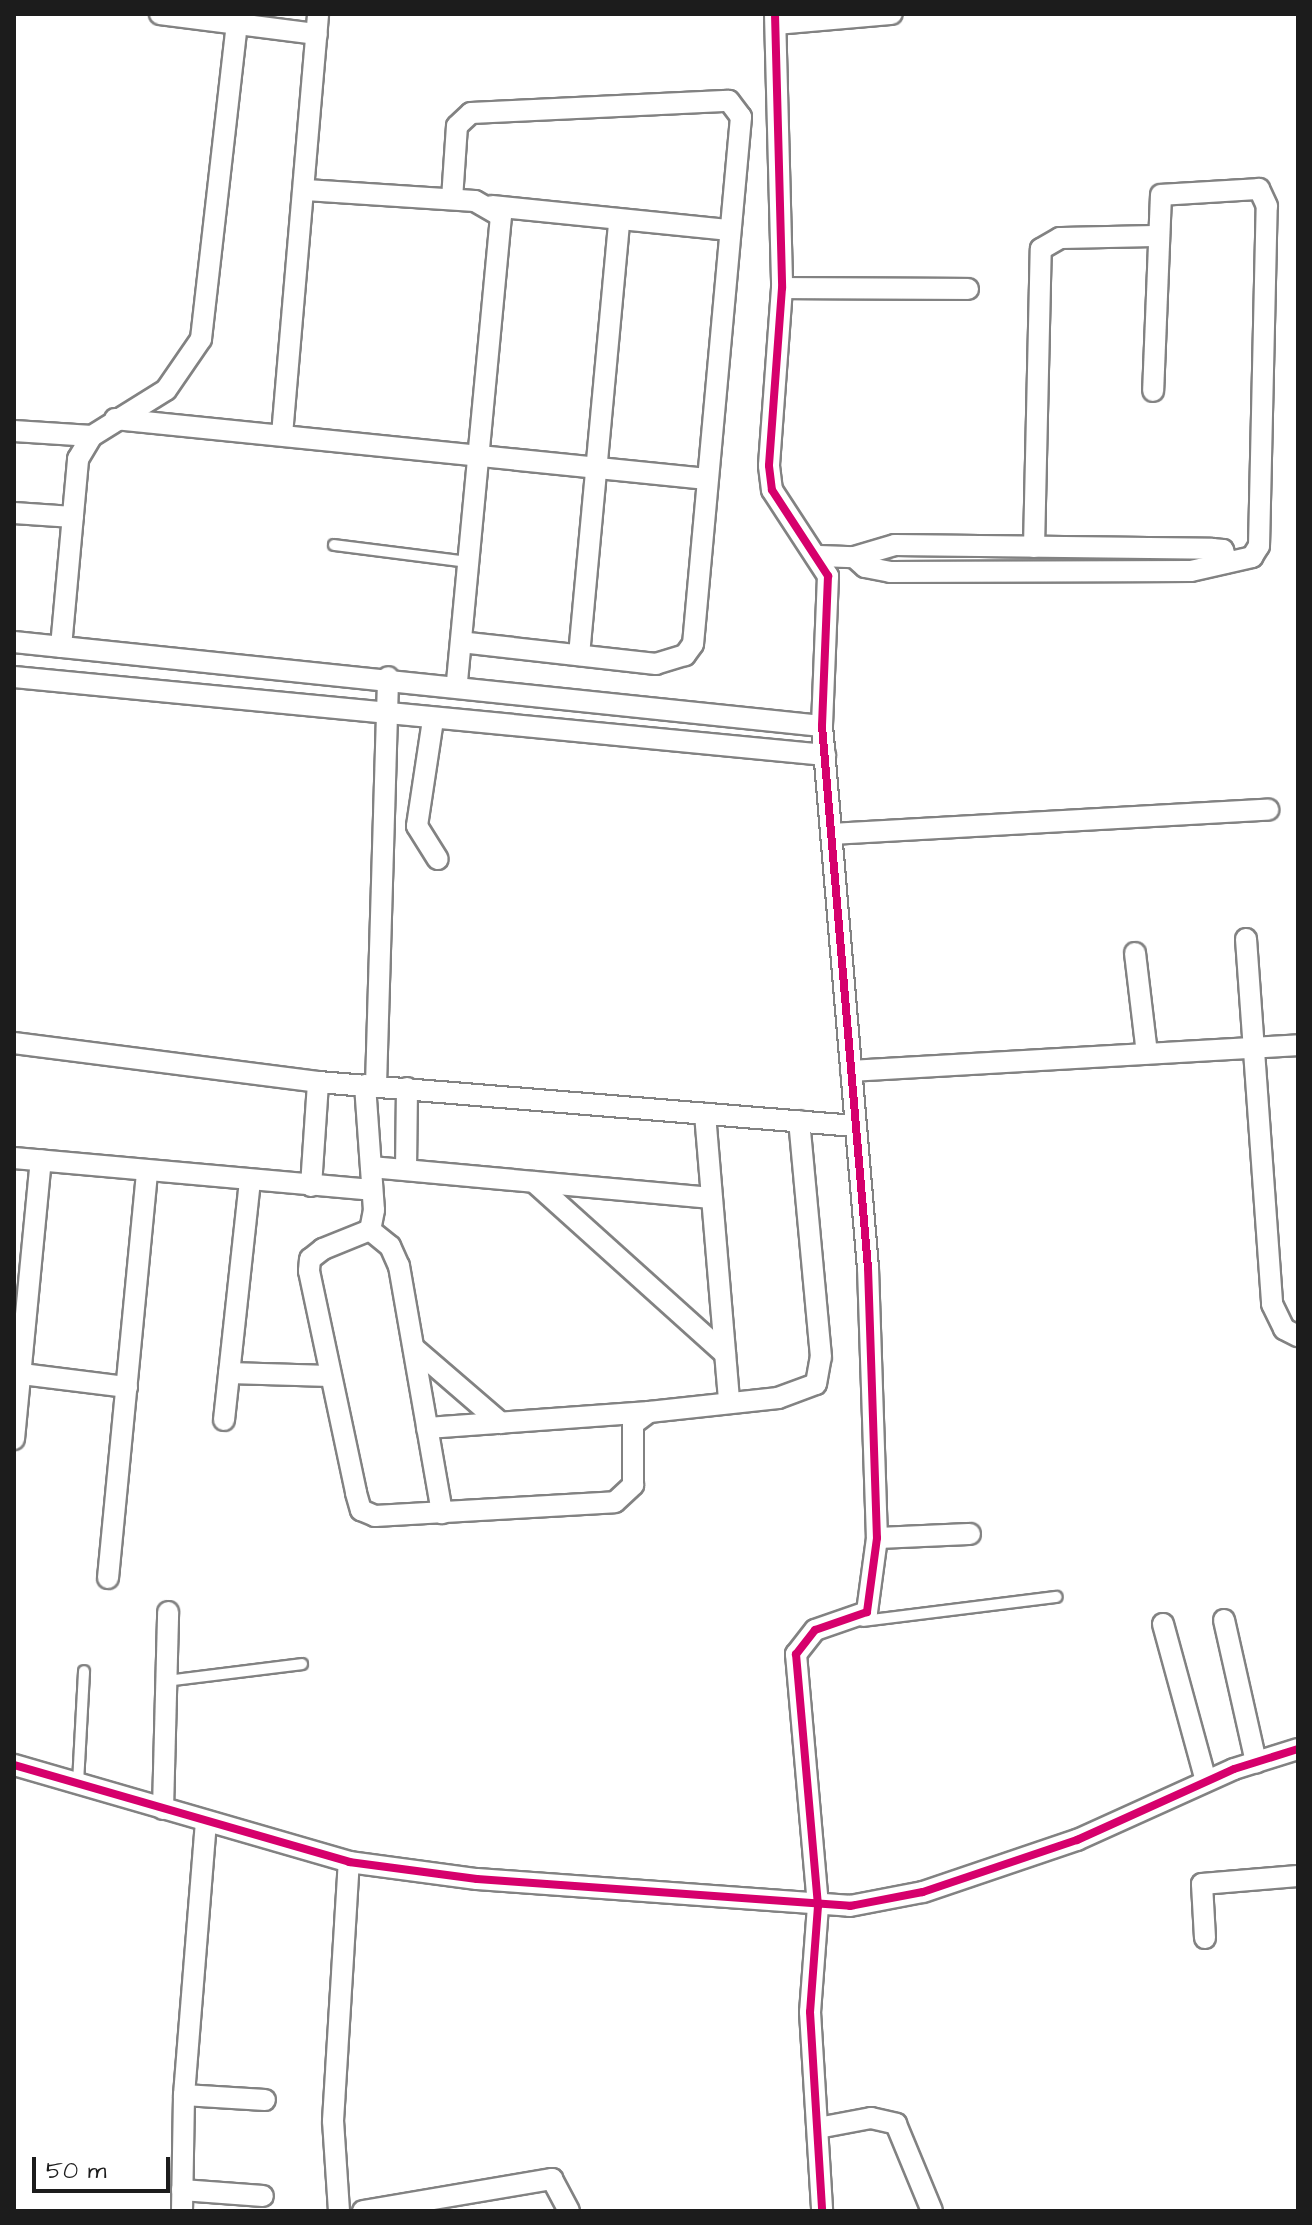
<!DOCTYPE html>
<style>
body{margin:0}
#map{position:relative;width:1312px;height:2225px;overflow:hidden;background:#fff;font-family:"Architects Daughter",sans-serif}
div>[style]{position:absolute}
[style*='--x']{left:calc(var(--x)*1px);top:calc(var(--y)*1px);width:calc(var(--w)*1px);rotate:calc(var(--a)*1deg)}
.roads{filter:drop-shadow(2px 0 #828282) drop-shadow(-2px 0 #828282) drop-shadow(0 2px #828282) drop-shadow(0 -2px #828282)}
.service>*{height:10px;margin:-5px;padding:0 5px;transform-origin:5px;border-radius:5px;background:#fff}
.minor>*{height:20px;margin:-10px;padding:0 10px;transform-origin:10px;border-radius:10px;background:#fff}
.cycleway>*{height:8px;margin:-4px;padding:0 4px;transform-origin:4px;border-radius:4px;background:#d6006c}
span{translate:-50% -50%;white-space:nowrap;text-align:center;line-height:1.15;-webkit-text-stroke:6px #fff;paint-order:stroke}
.frame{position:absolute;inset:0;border:16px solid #1c1c1c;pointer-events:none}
.scale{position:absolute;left:32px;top:2157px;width:138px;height:36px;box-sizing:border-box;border:4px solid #1c1c1c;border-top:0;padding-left:10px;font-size:24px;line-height:28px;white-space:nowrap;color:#1c1c1c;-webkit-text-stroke:6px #fff;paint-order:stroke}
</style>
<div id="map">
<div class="roads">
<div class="service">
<div style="--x:334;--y:545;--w:136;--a:7.2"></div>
<div style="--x:863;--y:1621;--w:195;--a:-7.1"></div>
<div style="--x:166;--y:1681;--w:137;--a:-7.1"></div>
<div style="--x:78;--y:1783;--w:112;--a:-86.9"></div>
</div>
<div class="minor">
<div style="--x:160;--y:14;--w:158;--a:7.3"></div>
<div style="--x:775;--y:14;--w:274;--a:88.5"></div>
<div style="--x:782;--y:288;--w:178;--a:94.2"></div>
<div style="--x:769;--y:466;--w:24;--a:83"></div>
<div style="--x:772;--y:490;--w:103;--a:56.9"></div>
<div style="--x:828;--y:576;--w:150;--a:92.3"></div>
<div style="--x:822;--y:726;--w:544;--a:85.15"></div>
<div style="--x:868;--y:1268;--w:270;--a:88.1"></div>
<div style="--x:877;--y:1538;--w:75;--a:97.7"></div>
<div style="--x:867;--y:1612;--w:55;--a:160.9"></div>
<div style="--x:815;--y:1630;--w:31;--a:128"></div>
<div style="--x:796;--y:1654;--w:253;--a:85"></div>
<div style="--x:818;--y:1906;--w:106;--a:94.3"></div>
<div style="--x:810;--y:2012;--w:199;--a:86.5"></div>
<div style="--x:777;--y:24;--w:115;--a:-5"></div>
<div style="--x:306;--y:190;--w:169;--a:3.7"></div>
<div style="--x:475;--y:201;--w:30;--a:30"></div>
<div style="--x:501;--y:216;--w:470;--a:95.4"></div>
<div style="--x:452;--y:199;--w:73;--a:-86.1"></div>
<div style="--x:457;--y:126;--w:19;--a:-43"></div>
<div style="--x:471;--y:113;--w:258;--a:-2.7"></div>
<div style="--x:729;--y:101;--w:20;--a:53"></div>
<div style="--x:741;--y:117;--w:529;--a:95.2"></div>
<div style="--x:693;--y:644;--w:14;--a:126"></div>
<div style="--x:685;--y:655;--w:30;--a:163"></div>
<div style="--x:656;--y:664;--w:196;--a:-173.6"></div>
<div style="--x:492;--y:206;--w:239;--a:5.8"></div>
<div style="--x:782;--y:288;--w:186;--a:0.3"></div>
<div style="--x:115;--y:419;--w:595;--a:5.79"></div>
<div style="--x:14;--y:431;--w:78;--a:3.7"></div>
<div style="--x:282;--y:435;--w:423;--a:-85.1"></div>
<div style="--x:14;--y:513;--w:59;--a:3.9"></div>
<div style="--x:1034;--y:547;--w:298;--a:-88.7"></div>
<div style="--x:1041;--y:249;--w:22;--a:-30"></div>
<div style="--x:1060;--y:238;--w:96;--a:-1.2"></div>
<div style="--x:819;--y:556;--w:35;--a:2"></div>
<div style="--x:854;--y:557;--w:43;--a:-16.3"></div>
<div style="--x:895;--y:545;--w:317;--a:0.7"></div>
<div style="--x:1212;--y:549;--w:11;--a:5"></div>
<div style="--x:1223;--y:550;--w:13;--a:72"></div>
<div style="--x:854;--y:557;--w:15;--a:42"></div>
<div style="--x:865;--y:567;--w:25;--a:11"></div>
<div style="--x:890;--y:572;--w:301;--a:-0.2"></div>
<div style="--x:1191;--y:571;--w:63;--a:-12.9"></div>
<div style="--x:1252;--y:557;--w:13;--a:-58"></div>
<div style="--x:1259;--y:546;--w:340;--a:-88.7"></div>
<div style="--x:1267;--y:206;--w:19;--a:-115"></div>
<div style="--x:1259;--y:189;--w:98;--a:176.5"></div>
<div style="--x:1161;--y:195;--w:196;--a:92.3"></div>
<div style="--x:14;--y:642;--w:812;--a:5.94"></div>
<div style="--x:61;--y:647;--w:189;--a:-84.8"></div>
<div style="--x:78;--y:459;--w:27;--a:-59"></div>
<div style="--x:92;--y:436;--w:87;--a:-31.9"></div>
<div style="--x:166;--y:390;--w:62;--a:-55.5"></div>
<div style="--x:201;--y:339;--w:317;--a:-83.5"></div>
<div style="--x:579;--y:655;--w:436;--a:-84.7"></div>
<div style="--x:14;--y:677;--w:815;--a:5.49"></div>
<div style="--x:433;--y:720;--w:107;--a:98.6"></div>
<div style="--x:417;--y:826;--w:39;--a:58"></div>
<div style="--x:832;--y:834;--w:437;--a:-3.2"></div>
<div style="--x:1246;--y:939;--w:366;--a:85.9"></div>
<div style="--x:1272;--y:1304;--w:28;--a:64"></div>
<div style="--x:1284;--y:1329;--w:16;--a:27"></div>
<div style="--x:1135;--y:953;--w:101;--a:83.2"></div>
<div style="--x:14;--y:1043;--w:306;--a:7.3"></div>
<div style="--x:318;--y:1082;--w:538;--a:4.69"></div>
<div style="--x:851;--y:1071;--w:448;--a:-3.3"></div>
<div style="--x:365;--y:1085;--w:125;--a:85.9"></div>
<div style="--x:374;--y:1210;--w:20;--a:101"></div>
<div style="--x:370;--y:1230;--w:51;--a:158"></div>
<div style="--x:323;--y:1249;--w:16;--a:142"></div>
<div style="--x:310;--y:1259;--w:12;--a:95"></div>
<div style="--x:309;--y:1271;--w:227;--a:78"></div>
<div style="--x:356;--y:1493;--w:18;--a:74"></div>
<div style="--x:361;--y:1510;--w:15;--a:23"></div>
<div style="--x:375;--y:1516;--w:240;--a:-3.3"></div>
<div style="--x:615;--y:1502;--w:25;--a:-43"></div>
<div style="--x:633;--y:1485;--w:61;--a:-90"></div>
<div style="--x:633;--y:1424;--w:20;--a:-37"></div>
<div style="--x:649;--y:1412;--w:130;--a:-6.2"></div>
<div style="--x:778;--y:1398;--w:40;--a:-20.2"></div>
<div style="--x:816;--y:1384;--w:27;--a:-80"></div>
<div style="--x:821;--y:1357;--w:237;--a:-95.3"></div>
<div style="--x:376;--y:1085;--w:408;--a:-88.3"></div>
<div style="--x:705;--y:1114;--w:289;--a:85.2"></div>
<div style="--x:14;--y:1158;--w:359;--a:5.1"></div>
<div style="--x:371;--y:1167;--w:342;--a:5.2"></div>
<div style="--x:406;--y:1170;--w:82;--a:-89.3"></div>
<div style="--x:534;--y:1182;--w:257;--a:42"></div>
<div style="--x:311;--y:1186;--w:104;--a:-86.1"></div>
<div style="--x:370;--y:1230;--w:26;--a:39"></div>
<div style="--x:390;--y:1246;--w:22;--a:66"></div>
<div style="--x:399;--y:1266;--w:251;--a:80.1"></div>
<div style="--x:414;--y:1348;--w:115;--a:40.8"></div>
<div style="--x:14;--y:1373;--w:114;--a:7.1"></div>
<div style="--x:229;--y:1373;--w:101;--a:1.7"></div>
<div style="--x:224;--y:1420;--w:240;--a:-83.8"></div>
<div style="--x:427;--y:1428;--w:223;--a:-4.1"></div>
<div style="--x:14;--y:1439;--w:280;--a:-84.5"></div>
<div style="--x:877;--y:1538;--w:93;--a:-2.5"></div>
<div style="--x:108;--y:1578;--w:409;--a:-84.5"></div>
<div style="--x:1224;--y:1620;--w:146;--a:77.3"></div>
<div style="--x:1163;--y:1624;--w:163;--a:74.7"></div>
<div style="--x:14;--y:1765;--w:349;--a:16.1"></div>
<div style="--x:349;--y:1862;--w:129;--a:7.6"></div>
<div style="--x:477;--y:1879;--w:374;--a:4.1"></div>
<div style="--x:850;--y:1906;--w:74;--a:-10.9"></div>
<div style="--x:923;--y:1892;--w:163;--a:-18.7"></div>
<div style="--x:1077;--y:1840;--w:172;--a:-24.3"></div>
<div style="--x:1234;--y:1769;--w:67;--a:-17.4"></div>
<div style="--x:163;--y:1809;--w:197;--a:-88.5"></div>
<div style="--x:1205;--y:1938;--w:54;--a:-93.2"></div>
<div style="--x:1202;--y:1884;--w:96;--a:-4.8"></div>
<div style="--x:184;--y:2095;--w:81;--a:3.5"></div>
<div style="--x:818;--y:2128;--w:54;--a:-10.7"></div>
<div style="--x:871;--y:2118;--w:26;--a:13"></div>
<div style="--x:896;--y:2124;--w:94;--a:67.5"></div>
<div style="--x:182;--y:2190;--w:81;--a:4.2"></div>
<div style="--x:182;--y:2211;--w:116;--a:-89"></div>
<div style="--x:184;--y:2095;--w:272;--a:-85.4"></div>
<div style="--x:339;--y:2211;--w:90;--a:-93.8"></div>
<div style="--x:333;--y:2121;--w:259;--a:-86.5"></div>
<div style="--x:363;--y:2211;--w:192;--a:-9.6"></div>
<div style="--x:552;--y:2179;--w:36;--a:62"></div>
</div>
</div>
<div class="cycleway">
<div style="--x:775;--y:14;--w:274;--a:88.5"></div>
<div style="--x:782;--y:288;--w:178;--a:94.2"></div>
<div style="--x:769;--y:466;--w:24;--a:83"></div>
<div style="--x:772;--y:490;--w:103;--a:56.9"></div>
<div style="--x:828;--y:576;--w:150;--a:92.3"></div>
<div style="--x:822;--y:726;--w:544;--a:85.15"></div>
<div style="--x:868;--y:1268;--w:270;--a:88.1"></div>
<div style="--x:877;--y:1538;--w:75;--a:97.7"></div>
<div style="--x:867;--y:1612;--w:55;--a:160.9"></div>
<div style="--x:815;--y:1630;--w:31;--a:128"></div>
<div style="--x:796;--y:1654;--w:253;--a:85"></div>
<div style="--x:818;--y:1906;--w:106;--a:94.3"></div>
<div style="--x:810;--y:2012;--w:199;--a:86.5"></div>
<div style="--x:14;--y:1765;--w:349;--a:16.1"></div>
<div style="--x:349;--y:1862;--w:129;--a:7.6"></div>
<div style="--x:477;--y:1879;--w:374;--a:4.1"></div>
<div style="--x:850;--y:1906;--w:74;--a:-10.9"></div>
<div style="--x:923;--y:1892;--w:163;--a:-18.7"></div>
<div style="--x:1077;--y:1840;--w:172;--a:-24.3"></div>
<div style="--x:1234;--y:1769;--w:67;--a:-17.4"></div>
</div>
<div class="frame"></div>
<div class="scale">50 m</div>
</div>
